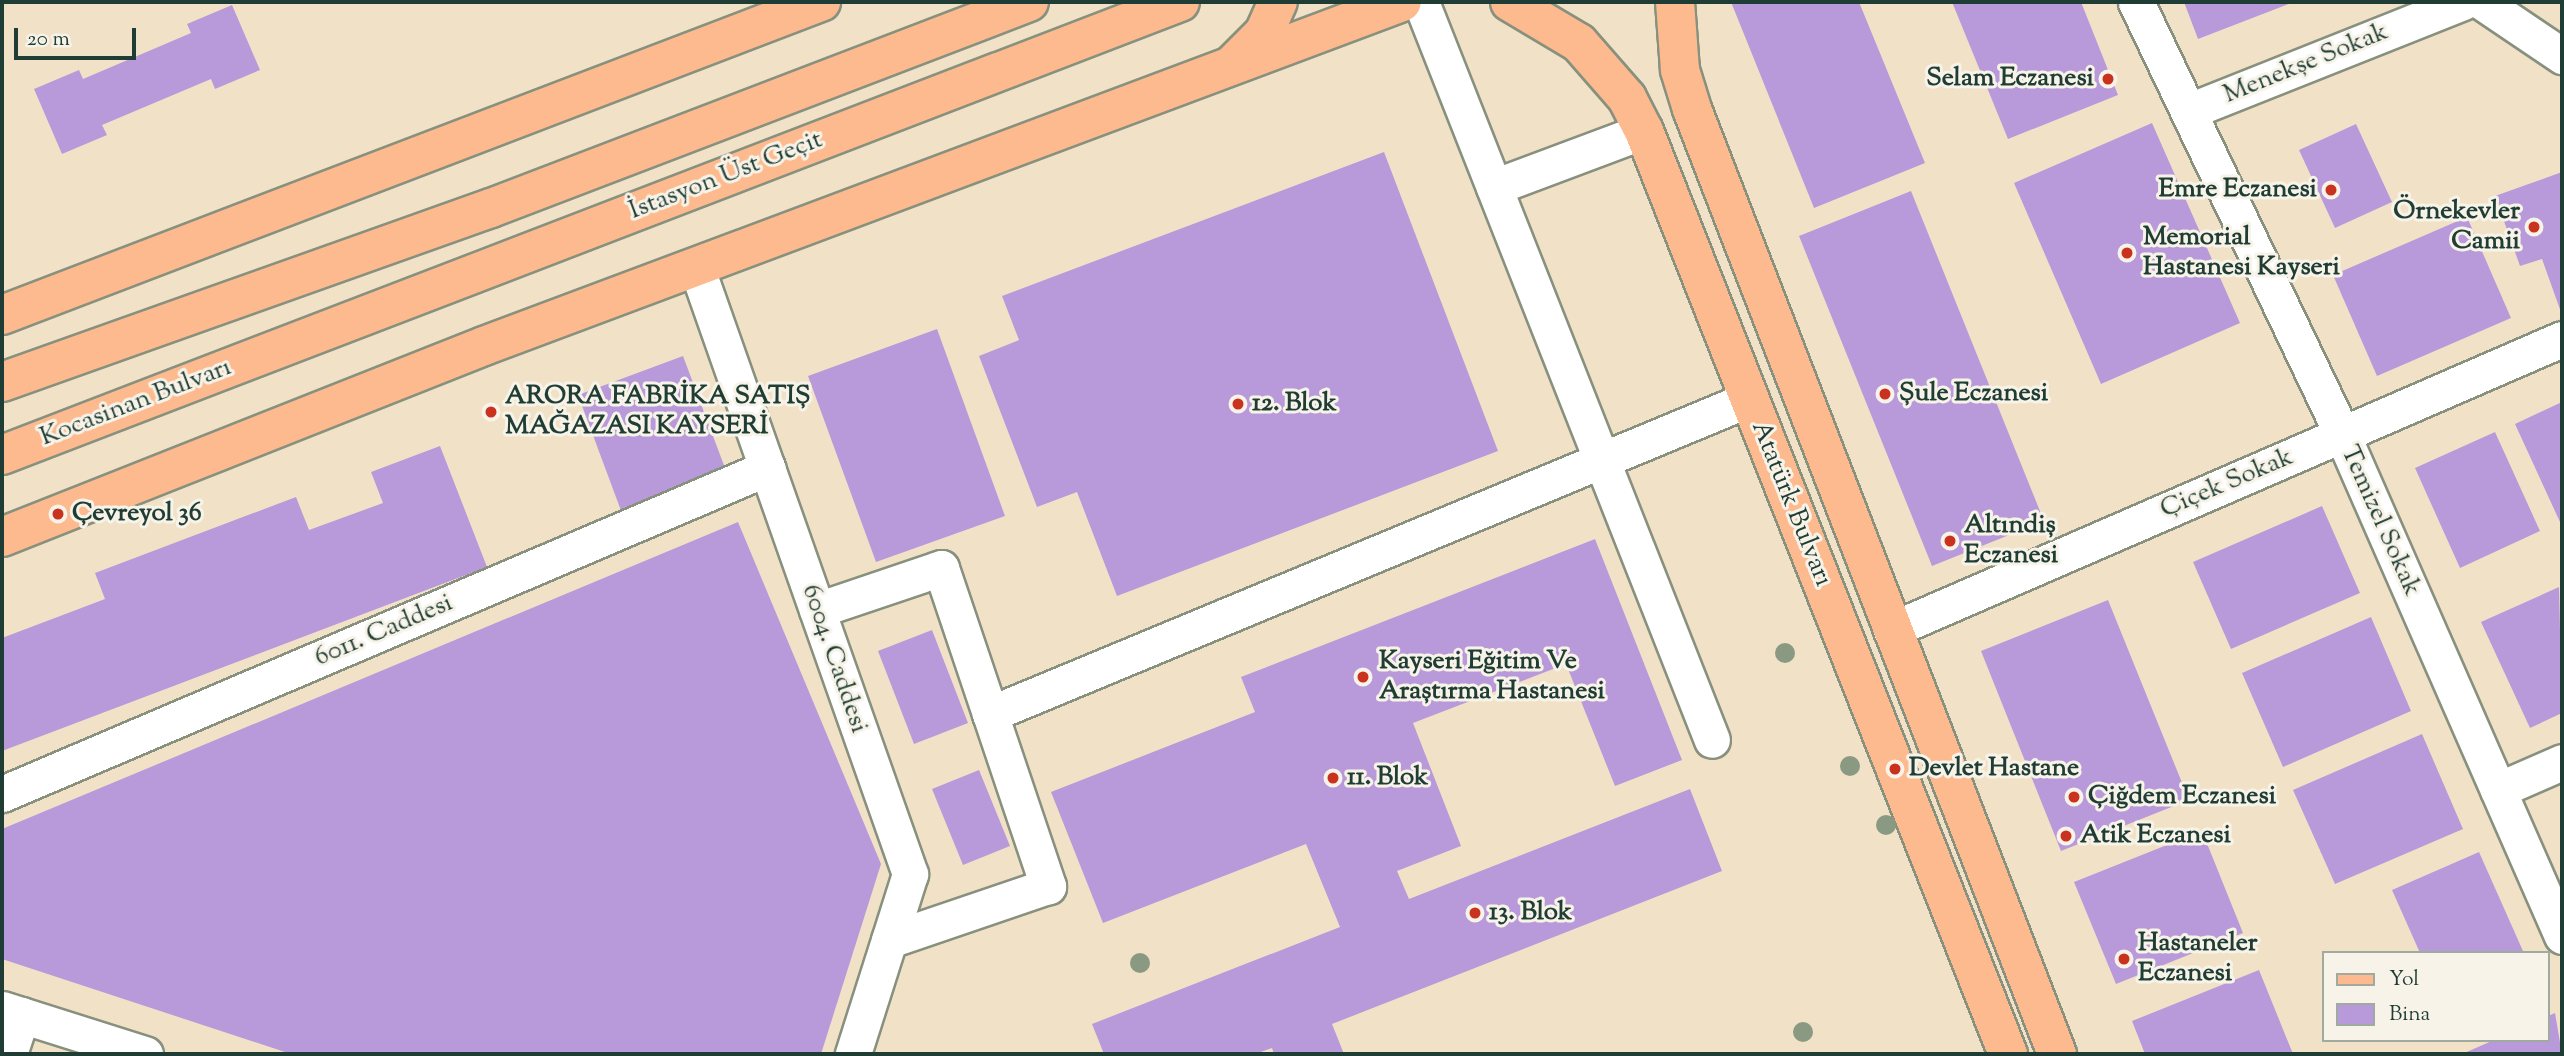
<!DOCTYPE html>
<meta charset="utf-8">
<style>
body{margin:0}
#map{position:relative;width:2564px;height:1056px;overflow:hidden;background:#f1e2c7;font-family:"Sorts Mill Goudy",serif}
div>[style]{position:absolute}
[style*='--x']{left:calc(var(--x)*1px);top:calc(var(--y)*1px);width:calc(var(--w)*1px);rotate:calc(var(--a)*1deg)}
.building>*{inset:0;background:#b89adb}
.roads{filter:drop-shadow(2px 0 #88907e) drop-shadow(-2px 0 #88907e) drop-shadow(0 2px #88907e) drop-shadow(0 -2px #88907e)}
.street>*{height:35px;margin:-17.5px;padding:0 17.5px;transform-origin:17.5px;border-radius:17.5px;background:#fff}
.primary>*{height:38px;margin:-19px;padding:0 19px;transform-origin:19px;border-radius:19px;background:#fcba8e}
.highway>*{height:38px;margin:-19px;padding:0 19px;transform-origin:19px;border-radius:19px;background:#fcba8e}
.trees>*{width:20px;height:20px;margin:-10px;border-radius:50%;background:#8a9982}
.dots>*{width:19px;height:19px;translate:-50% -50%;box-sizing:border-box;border:4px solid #f7f3e8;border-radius:50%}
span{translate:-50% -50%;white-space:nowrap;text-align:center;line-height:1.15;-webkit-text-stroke:6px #f7f3e8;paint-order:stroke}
.street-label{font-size:26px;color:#1f3d34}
.poi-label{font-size:26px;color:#1f3d34;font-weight:700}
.right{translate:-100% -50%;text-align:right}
.left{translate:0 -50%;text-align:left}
.frame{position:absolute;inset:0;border:4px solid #1f3d34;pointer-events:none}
.legend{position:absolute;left:2322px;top:951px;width:228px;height:91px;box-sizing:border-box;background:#f7f3e8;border:2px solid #a1aaa0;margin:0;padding:9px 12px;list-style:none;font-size:21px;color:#1f3d34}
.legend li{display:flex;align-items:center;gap:14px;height:35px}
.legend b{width:35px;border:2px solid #a1aaa0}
.scale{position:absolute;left:14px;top:28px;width:122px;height:32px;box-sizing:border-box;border:4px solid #1f3d34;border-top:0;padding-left:9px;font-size:21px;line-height:24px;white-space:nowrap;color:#1f3d34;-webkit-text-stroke:5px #f7f3e8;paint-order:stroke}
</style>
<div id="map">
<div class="building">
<div style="clip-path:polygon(1731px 2px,1859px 2px,1925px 163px,1814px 208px)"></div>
<div style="clip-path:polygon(1952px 2px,2081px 2px,2118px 95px,2008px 139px)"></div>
<div style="clip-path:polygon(2184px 2px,2294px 2px,2198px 39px)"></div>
<div style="clip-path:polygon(232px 5px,260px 70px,215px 89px,211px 79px,102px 125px,107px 135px,62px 154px,34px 89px,79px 70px,83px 79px,191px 33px,187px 24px)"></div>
<div style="clip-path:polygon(2152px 123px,2240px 323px,2101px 384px,2014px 183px)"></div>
<div style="clip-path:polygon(2356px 124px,2392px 202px,2335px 228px,2299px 150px)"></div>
<div style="clip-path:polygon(1384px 152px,1498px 451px,1117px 596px,1077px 492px,1037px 507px,979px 356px,1019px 340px,1002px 296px)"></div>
<div style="clip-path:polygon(2562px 172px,2562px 315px,2542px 259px,2520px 266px,2495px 196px)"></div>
<div style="clip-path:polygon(1911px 191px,2044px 521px,1932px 566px,1799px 236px)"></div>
<div style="clip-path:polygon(2467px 217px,2511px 318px,2377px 376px,2333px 275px)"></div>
<div style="clip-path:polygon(937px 329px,1005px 516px,876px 562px,808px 376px)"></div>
<div style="clip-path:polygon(683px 356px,728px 476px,623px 516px,578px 395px)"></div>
<div style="clip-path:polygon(2562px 402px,2562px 521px,2560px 522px,2515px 424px)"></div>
<div style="clip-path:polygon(2495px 432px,2540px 531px,2460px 568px,2415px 468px)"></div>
<div style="clip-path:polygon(440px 446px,487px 567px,2px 751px,2px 638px,105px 599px,95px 573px,296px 497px,309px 530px,383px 503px,371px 472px)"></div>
<div style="clip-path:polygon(2322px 506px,2360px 593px,2231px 649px,2193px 562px)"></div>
<div style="clip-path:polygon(738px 522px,881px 864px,821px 1054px,291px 1054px,2px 959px,2px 829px)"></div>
<div style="clip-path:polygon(1595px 539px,1682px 760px,1615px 786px,1566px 664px,1413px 723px,1461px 846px,1397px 871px,1409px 899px,1690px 789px,1722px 871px,1332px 1024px,1344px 1054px,1274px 1054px,1272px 1048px,1255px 1054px,1104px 1054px,1092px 1024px,1340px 927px,1306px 844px,1103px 923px,1051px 792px,1255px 712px,1241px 677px)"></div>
<div style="clip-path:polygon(2559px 587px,2562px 713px,2530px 728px,2481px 622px)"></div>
<div style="clip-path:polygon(2108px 600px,2189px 800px,2061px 851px,1981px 651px)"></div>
<div style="clip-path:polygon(2371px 617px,2411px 711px,2283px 767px,2242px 673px)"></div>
<div style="clip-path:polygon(932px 630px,968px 723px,914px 744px,878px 651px)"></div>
<div style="clip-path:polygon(2422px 734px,2463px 829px,2335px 884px,2293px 790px)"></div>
<div style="clip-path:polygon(979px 770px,1010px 846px,963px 865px,932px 789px)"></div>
<div style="clip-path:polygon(2202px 831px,2243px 933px,2116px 984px,2074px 882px)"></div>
<div style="clip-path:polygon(2479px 852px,2523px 951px,2420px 953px,2392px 890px)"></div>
<div style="clip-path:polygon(2259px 970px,2293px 1054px,2145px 1054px,2132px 1021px)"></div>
<div style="clip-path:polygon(2555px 1013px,2562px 1054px,2462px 1054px,2494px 1040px,2548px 1040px,2548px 1016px)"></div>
</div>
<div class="roads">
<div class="street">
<div style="--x:1421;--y:2;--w:793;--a:68.48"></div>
<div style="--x:2136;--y:2;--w:479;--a:64.5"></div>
<div style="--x:2342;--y:434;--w:548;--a:66.33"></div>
<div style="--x:2482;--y:2;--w:97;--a:34"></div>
<div style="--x:2189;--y:111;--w:295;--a:-21.7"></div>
<div style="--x:1494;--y:187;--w:160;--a:-20.5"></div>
<div style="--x:696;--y:266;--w:645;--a:70.61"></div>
<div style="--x:910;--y:874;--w:189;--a:107.6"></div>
<div style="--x:817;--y:610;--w:131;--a:-18.7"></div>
<div style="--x:941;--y:568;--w:336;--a:71.4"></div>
<div style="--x:1048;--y:886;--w:168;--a:161.2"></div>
<div style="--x:1891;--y:630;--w:731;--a:-23.45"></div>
<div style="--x:990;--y:714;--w:822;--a:-22.54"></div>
<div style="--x:2498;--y:790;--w:70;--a:-23.6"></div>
<div style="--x:2;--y:794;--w:832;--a:-23.08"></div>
<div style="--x:2;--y:1009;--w:150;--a:17.5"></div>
<div style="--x:9;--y:1054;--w:41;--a:-71.6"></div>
</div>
<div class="primary">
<div style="--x:1510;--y:2;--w:80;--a:30.7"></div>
<div style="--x:1579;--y:43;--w:73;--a:48.9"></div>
<div style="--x:1627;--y:98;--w:37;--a:63"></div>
<div style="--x:1644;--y:131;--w:992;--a:68.48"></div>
<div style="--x:1675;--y:2;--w:68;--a:85.8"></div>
<div style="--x:1680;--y:70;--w:41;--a:72.9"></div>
<div style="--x:1692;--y:109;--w:1013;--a:68.88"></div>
</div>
<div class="highway">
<div style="--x:1234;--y:63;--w:42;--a:-45"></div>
<div style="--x:1264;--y:33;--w:34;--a:-66"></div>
<div style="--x:2;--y:315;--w:877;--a:-20.92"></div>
<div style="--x:2;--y:382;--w:519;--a:-19.59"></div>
<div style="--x:491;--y:208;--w:576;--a:-20.95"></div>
<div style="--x:2;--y:455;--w:1262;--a:-21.03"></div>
<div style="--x:2;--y:537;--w:518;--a:-21.62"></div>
<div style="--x:484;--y:346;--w:980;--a:-20.54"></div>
</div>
</div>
<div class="trees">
<div style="left:1785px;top:653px"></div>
<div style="left:1850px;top:766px"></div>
<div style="left:1886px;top:825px"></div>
<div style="left:1140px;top:963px"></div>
<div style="left:1803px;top:1032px"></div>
</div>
<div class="dots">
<div style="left:2108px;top:79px;background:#c8321e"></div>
<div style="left:2331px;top:190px;background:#c8321e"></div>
<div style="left:2534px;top:227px;background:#c8321e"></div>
<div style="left:2127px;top:253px;background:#c8321e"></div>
<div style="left:1885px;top:394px;background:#c8321e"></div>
<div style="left:1238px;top:404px;background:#c8321e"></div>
<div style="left:491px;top:412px;background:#c8321e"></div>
<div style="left:58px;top:514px;background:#c8321e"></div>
<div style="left:1950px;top:541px;background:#c8321e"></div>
<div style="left:1363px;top:677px;background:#c8321e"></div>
<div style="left:1895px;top:769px;background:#c8321e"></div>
<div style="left:1333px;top:778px;background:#c8321e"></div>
<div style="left:2074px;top:797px;background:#c8321e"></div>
<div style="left:2066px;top:836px;background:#c8321e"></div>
<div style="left:1475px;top:913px;background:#c8321e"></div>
<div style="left:2124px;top:959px;background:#c8321e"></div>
</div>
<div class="street-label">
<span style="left:2306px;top:64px;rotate:-22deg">Menekşe Sokak</span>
<span style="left:726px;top:176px;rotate:-21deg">İstasyon Üst Geçit</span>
<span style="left:136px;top:403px;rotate:-21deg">Kocasinan Bulvarı</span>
<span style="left:2227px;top:484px;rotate:-23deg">Çiçek Sokak</span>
<span style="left:1791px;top:504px;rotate:68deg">Atatürk Bulvarı</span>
<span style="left:2380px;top:521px;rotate:66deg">Temizel Sokak</span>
<span style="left:384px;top:631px;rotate:-23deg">6011. Caddesi</span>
<span style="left:834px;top:659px;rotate:71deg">6004. Caddesi</span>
</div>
<div class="poi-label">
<span class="right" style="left:2094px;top:79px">Selam Eczanesi</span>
<span class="right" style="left:2317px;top:190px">Emre Eczanesi</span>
<span class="right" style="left:2520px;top:227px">Örnekevler<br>Camii</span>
<span class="left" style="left:2143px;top:253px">Memorial<br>Hastanesi Kayseri</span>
<span class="left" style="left:1899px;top:394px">Şule Eczanesi</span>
<span class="left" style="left:505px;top:412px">ARORA FABRİKA SATIŞ<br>MAĞAZASI KAYSERİ</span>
<span class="left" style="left:1252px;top:404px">12. Blok</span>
<span class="left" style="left:72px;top:514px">Çevreyol 36</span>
<span class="left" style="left:1964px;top:541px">Altındiş<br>Eczanesi</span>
<span class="left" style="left:1379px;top:677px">Kayseri Eğitim Ve<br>Araştırma Hastanesi</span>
<span class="left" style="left:1909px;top:769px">Devlet Hastane</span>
<span class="left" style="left:1347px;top:778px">11. Blok</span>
<span class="left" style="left:2088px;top:797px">Çiğdem Eczanesi</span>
<span class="left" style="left:2080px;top:836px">Atik Eczanesi</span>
<span class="left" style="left:1489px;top:913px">13. Blok</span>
<span class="left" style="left:2138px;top:959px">Hastaneler<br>Eczanesi</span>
</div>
<div class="frame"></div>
<ul class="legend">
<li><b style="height:9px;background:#fcba8e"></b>Yol</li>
<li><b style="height:19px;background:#b89adb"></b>Bina</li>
</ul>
<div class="scale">20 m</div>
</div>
